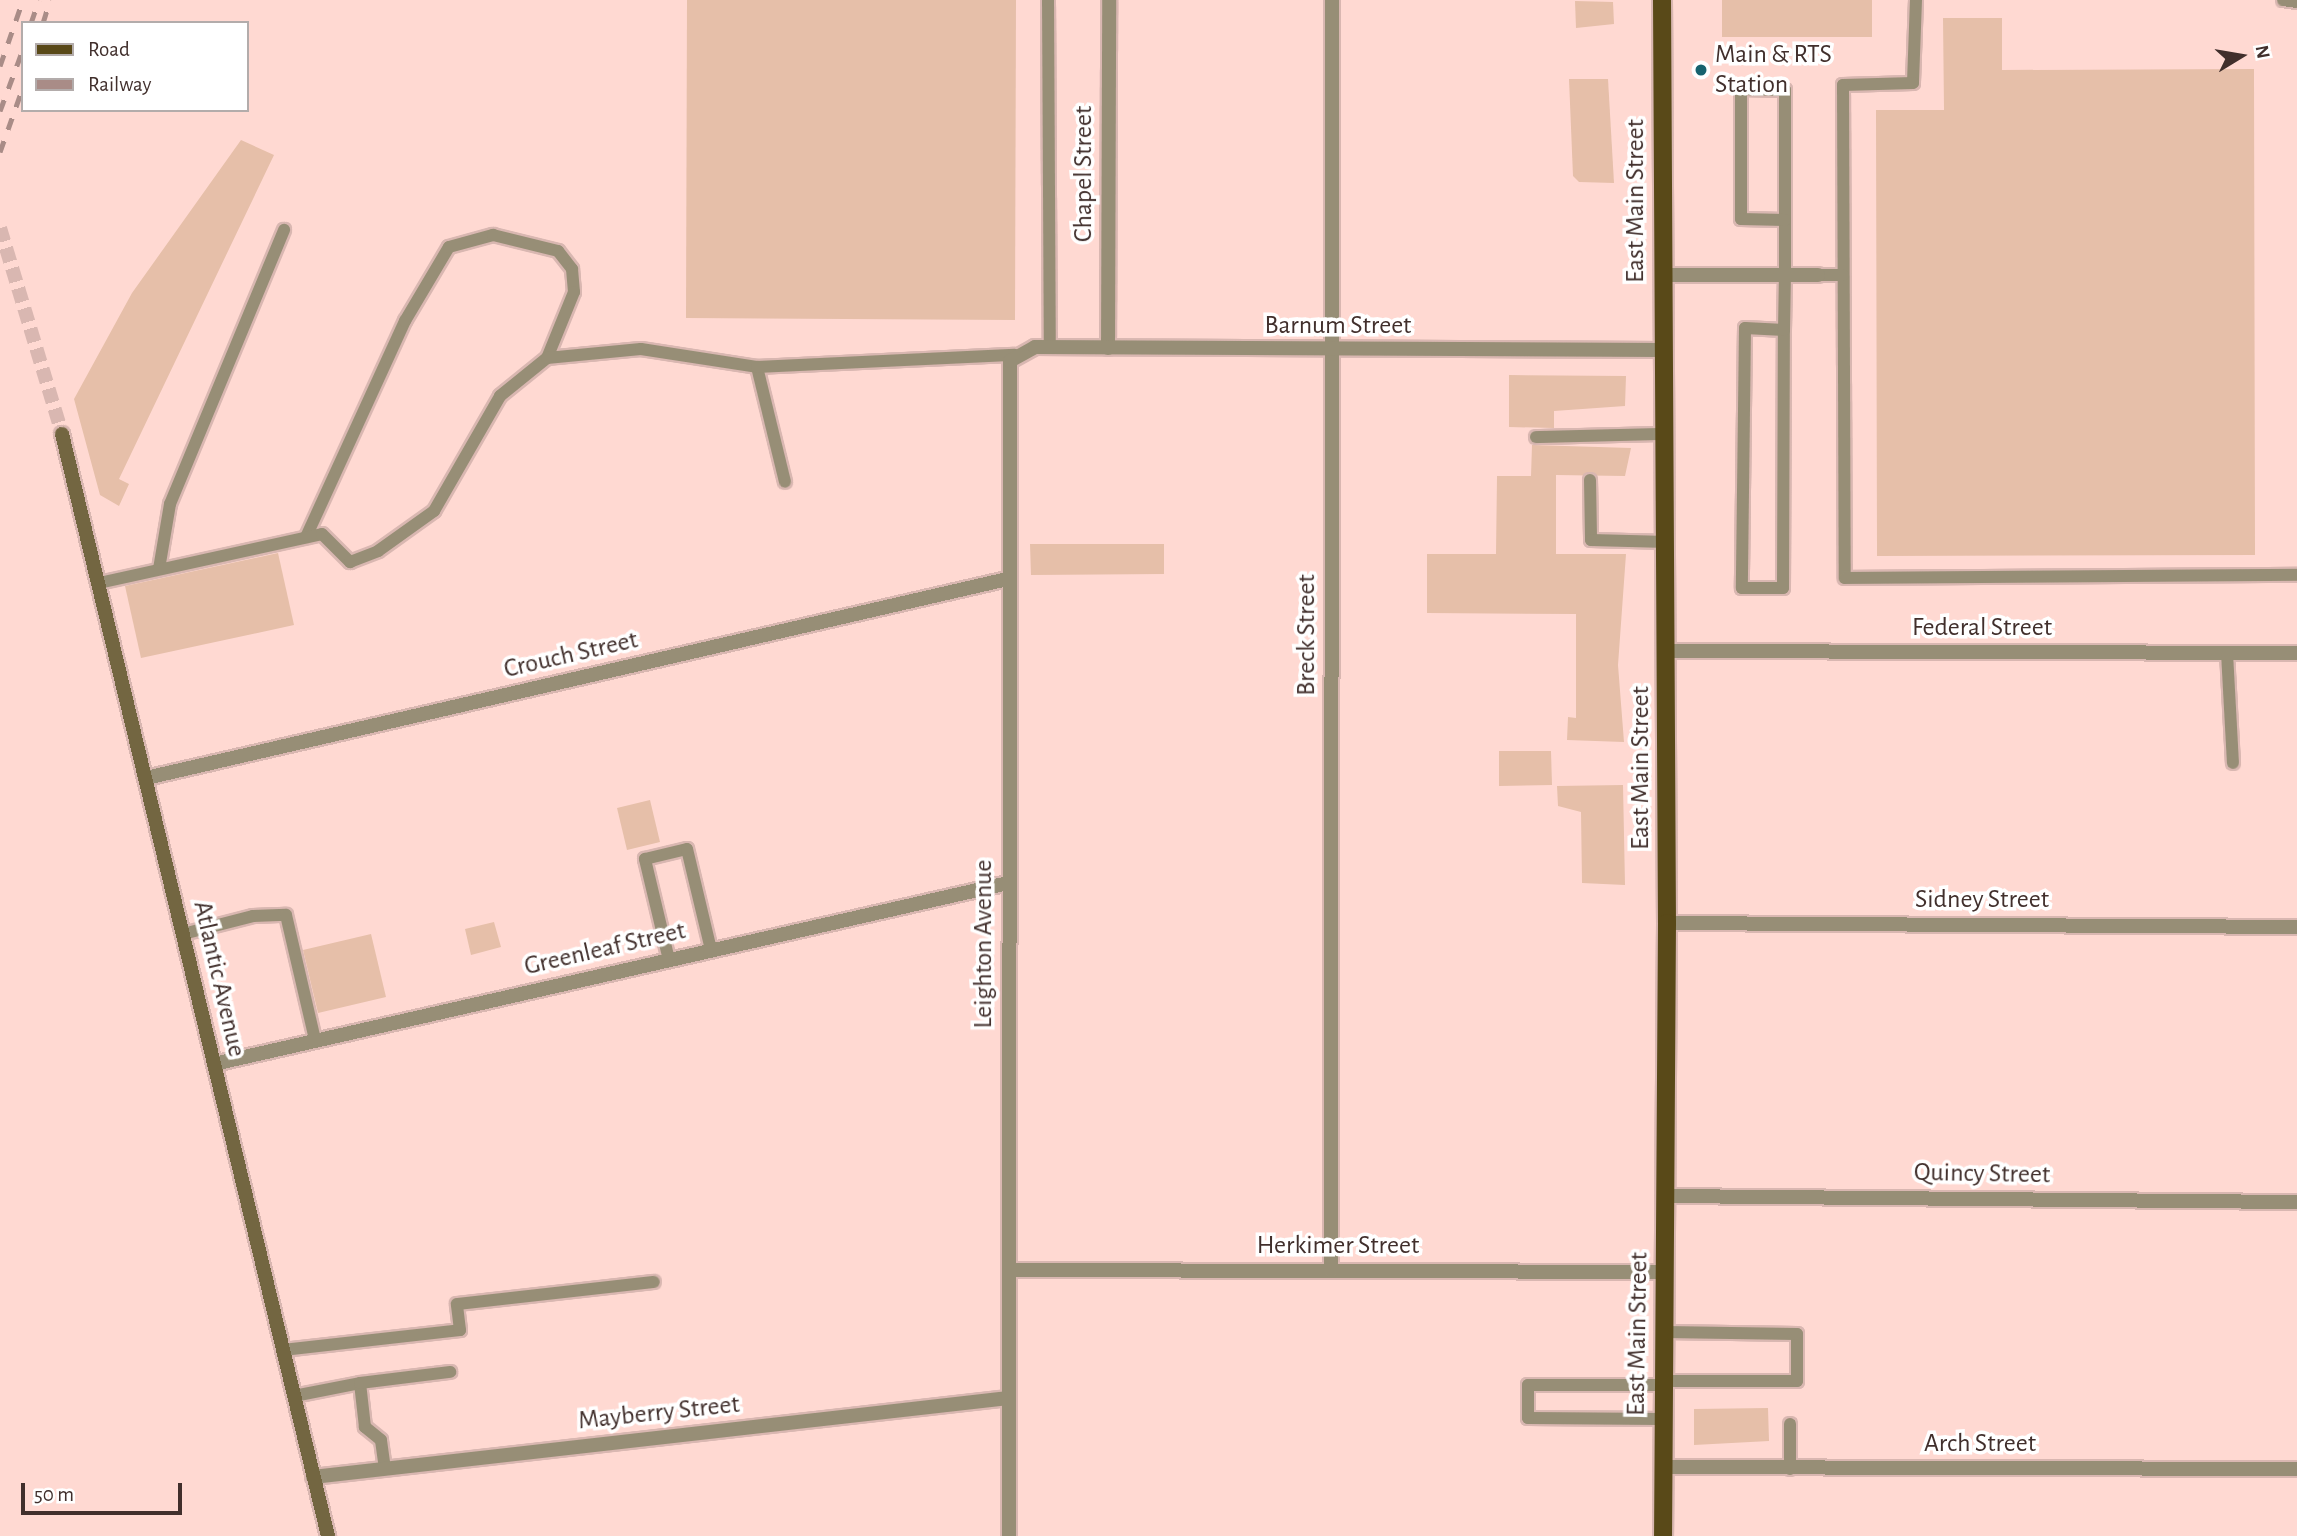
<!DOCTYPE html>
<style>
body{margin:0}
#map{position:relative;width:2297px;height:1536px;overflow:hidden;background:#ffd9d2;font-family:"Alegreya Sans",sans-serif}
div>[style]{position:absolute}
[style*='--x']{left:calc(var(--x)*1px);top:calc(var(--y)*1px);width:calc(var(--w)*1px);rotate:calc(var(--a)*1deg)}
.building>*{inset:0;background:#e6bfa9}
.secondary-tunnel>*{height:14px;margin-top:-7px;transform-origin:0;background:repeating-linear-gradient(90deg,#d9b7b1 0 14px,transparent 0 21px)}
.roads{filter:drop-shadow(2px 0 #d9b7b1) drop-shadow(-2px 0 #d9b7b1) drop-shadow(0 2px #d9b7b1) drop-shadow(0 -2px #d9b7b1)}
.lane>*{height:12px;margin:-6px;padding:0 6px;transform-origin:6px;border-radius:6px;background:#978e76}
.street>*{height:14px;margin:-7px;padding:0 7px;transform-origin:7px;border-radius:7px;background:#978e76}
.secondary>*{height:14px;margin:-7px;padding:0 7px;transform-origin:7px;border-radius:7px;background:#736641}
.primary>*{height:18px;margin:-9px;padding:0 9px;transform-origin:9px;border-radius:9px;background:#594918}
.rail>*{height:5px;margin-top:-2.5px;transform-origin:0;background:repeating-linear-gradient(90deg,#a98c87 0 12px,transparent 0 24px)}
.dots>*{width:19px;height:19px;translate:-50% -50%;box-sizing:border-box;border:4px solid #fff;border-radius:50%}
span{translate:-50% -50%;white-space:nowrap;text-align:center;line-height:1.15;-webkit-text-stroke:7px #fff;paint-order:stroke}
.poi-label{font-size:26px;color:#412f2c}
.left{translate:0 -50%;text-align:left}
.street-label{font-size:26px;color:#412f2c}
.legend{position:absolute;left:21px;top:21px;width:228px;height:91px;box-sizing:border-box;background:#fff;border:2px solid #b3acab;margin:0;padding:9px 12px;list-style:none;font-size:21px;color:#412f2c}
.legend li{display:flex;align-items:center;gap:14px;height:35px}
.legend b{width:35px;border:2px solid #b3acab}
.north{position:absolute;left:2206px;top:21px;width:70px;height:70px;-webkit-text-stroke:5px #fff;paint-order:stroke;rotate:79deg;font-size:19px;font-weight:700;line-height:28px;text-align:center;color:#412f2c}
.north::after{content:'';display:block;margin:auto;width:24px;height:32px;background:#412f2c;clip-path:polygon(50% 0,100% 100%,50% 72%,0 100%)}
.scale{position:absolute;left:21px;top:1483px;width:161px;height:32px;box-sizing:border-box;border:4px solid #412f2c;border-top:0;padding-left:9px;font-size:21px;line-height:24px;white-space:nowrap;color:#412f2c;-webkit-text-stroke:5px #fff;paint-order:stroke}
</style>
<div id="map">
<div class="building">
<div style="clip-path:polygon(687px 0,1016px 0,1015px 320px,686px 318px)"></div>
<div style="clip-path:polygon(1722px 0,1872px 0,1872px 37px,1722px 37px)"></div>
<div style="clip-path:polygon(1575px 1px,1613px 2px,1614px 24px,1576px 28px)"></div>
<div style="clip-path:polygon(1943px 18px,2002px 18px,2002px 70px,2254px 69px,2255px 555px,1877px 556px,1876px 110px,1944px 110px)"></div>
<div style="clip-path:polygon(1569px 79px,1608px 79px,1614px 183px,1579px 182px,1573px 176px)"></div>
<div style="clip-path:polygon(241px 140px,274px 155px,119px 479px,129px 484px,119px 506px,100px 495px,74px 399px,132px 293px)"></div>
<div style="clip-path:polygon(1509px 375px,1626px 376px,1625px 406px,1554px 411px,1554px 428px,1509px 427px)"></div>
<div style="clip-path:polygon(1532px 445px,1631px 448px,1625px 476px,1556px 475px,1556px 554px,1626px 554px,1618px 665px,1624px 742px,1567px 740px,1568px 717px,1576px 718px,1576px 614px,1427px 613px,1427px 554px,1496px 554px,1497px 476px,1531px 476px)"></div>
<div style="clip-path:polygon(1030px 544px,1164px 544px,1164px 574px,1031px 575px)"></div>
<div style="clip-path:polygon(278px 553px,294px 625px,141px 658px,125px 586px)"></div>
<div style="clip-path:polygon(1499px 751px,1551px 751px,1552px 785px,1499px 786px)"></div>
<div style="clip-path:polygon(1623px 785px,1625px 885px,1582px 883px,1581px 812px,1558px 806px,1557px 786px)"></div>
<div style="clip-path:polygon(650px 800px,660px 842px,627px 850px,617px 808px)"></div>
<div style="clip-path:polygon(494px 922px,501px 947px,471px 955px,465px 929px)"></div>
<div style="clip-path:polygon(371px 934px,386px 997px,318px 1013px,303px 950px)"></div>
<div style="clip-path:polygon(1768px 1408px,1769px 1441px,1694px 1445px,1694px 1409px)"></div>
</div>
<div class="secondary-tunnel">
<div style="--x:0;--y:228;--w:215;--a:73.2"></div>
</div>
<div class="roads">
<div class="lane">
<div style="--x:1048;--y:0;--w:348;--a:89.7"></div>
<div style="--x:1916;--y:0;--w:83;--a:92.1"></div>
<div style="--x:1913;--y:83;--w:70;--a:178.4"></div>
<div style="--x:1843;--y:85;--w:493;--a:89.8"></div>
<div style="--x:1845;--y:578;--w:452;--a:-0.4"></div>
<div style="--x:2283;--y:0;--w:14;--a:8"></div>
<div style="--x:1818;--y:275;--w:25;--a:0"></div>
<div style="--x:1784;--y:330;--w:39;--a:-177"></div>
<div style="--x:1745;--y:328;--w:260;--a:90.7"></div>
<div style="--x:1742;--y:588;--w:41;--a:0"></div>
<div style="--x:1783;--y:588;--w:258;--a:-89.8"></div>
<div style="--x:1784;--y:330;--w:55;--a:-89"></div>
<div style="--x:1785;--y:275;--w:185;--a:-90"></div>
<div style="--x:1785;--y:90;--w:44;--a:-178.7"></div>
<div style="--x:1741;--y:89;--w:130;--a:90"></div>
<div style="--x:1741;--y:219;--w:44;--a:1.3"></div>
<div style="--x:757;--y:367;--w:118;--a:76.3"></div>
<div style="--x:1536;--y:437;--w:127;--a:-1.4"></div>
<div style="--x:1590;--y:480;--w:60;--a:89"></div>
<div style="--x:1591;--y:540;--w:76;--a:1.5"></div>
<div style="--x:306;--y:537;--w:238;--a:-65.4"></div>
<div style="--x:405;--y:321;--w:86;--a:-59.3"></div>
<div style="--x:449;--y:247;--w:46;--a:-15.3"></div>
<div style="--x:493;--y:235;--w:67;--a:13.8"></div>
<div style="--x:558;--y:251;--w:23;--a:52"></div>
<div style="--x:572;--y:269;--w:23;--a:85"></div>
<div style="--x:574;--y:292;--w:71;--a:112.2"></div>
<div style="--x:159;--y:569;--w:66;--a:-80.4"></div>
<div style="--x:170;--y:504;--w:297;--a:-67.4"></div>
<div style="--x:99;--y:583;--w:228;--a:-12.4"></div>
<div style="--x:322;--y:534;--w:40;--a:45"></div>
<div style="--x:350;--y:562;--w:30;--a:-21"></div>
<div style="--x:378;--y:551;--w:69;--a:-35.5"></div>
<div style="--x:434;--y:511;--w:133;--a:-60.1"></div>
<div style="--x:500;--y:396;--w:60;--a:-39"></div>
<div style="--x:547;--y:358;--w:94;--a:-5.5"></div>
<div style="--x:641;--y:349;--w:117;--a:8.8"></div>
<div style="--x:757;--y:367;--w:258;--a:-2.7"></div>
<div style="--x:2227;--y:653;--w:110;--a:86.9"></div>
<div style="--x:183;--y:934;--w:72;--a:-14.4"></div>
<div style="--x:253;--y:916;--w:33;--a:-2"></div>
<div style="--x:286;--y:915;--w:128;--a:76.9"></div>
<div style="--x:669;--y:960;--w:104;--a:-103.4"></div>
<div style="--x:645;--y:859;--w:43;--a:-13.4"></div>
<div style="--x:687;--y:849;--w:104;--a:76.6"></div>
<div style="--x:283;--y:1350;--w:178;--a:-6.4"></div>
<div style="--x:460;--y:1330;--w:26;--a:-97"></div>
<div style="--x:457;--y:1304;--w:198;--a:-6.4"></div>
<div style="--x:1663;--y:1381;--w:134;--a:0"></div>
<div style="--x:1797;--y:1381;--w:47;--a:-90"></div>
<div style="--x:1797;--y:1334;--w:132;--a:-179.1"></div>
<div style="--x:294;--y:1396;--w:67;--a:-11.1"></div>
<div style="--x:1663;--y:1419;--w:135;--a:-179.6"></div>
<div style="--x:1528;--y:1418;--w:33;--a:-90"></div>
<div style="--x:1528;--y:1385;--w:135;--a:0"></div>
<div style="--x:385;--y:1469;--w:29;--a:-98"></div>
<div style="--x:381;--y:1440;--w:21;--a:-141"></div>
<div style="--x:365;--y:1427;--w:44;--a:-96.5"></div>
<div style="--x:360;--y:1383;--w:91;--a:-7"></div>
<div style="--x:1790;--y:1469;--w:45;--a:-90"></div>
</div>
<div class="street">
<div style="--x:1662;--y:275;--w:156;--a:0"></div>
<div style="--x:1108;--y:348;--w:348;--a:-89.8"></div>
<div style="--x:1667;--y:651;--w:630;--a:0.18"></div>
<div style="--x:146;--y:778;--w:884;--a:-13.01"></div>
<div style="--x:1667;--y:923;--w:630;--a:0.36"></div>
<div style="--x:214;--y:1064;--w:814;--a:-12.84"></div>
<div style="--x:1667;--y:1196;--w:630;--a:0.55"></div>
<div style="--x:1009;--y:1270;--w:657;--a:0.17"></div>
<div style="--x:1331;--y:1270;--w:1270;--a:-89.95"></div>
<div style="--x:1663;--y:1467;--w:634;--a:0.18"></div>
<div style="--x:313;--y:1477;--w:700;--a:-6.48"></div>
<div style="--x:1009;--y:1536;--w:1175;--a:-89.95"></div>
<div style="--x:1010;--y:361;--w:29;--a:-29"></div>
<div style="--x:1035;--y:347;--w:627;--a:0.27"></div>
</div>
<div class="secondary">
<div style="--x:62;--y:434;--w:1134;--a:76.43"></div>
</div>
<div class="primary">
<div style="--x:1662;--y:0;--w:923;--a:89.69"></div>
<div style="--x:1667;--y:923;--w:613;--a:90.37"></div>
</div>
</div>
<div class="rail">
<div style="--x:31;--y:23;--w:24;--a:-71"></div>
<div style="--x:43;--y:23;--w:24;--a:-73"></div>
<div style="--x:0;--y:66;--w:70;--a:-70.8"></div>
<div style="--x:0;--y:111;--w:66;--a:-69.6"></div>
<div style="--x:0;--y:152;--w:69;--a:-70.5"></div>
</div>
<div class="dots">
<div style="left:1701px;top:70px;background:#17626e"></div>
</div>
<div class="poi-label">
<span class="left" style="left:1715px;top:70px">Main &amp; RTS<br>Station</span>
</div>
<div class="street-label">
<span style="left:1084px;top:174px;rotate:-90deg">Chapel Street</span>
<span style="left:1636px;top:201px;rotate:-90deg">East Main Street</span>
<span style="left:1338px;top:326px">Barnum Street</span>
<span style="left:1982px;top:628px">Federal Street</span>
<span style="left:1307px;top:635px;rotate:-90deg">Breck Street</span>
<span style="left:571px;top:655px;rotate:-13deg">Crouch Street</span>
<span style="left:1641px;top:768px;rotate:-90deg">East Main Street</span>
<span style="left:1982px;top:900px">Sidney Street</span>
<span style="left:984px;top:944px;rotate:-90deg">Leighton Avenue</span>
<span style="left:605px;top:949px;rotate:-13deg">Greenleaf Street</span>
<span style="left:219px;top:979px;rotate:77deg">Atlantic Avenue</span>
<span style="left:1982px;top:1174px;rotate:1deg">Quincy Street</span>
<span style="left:1338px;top:1246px">Herkimer Street</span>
<span style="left:1638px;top:1334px;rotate:-89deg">East Main Street</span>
<span style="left:659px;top:1413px;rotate:-6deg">Mayberry Street</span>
<span style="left:1980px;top:1444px">Arch Street</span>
</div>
<ul class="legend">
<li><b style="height:9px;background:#594918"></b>Road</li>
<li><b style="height:9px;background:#a98c87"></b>Railway</li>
</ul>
<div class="north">N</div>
<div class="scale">50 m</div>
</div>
